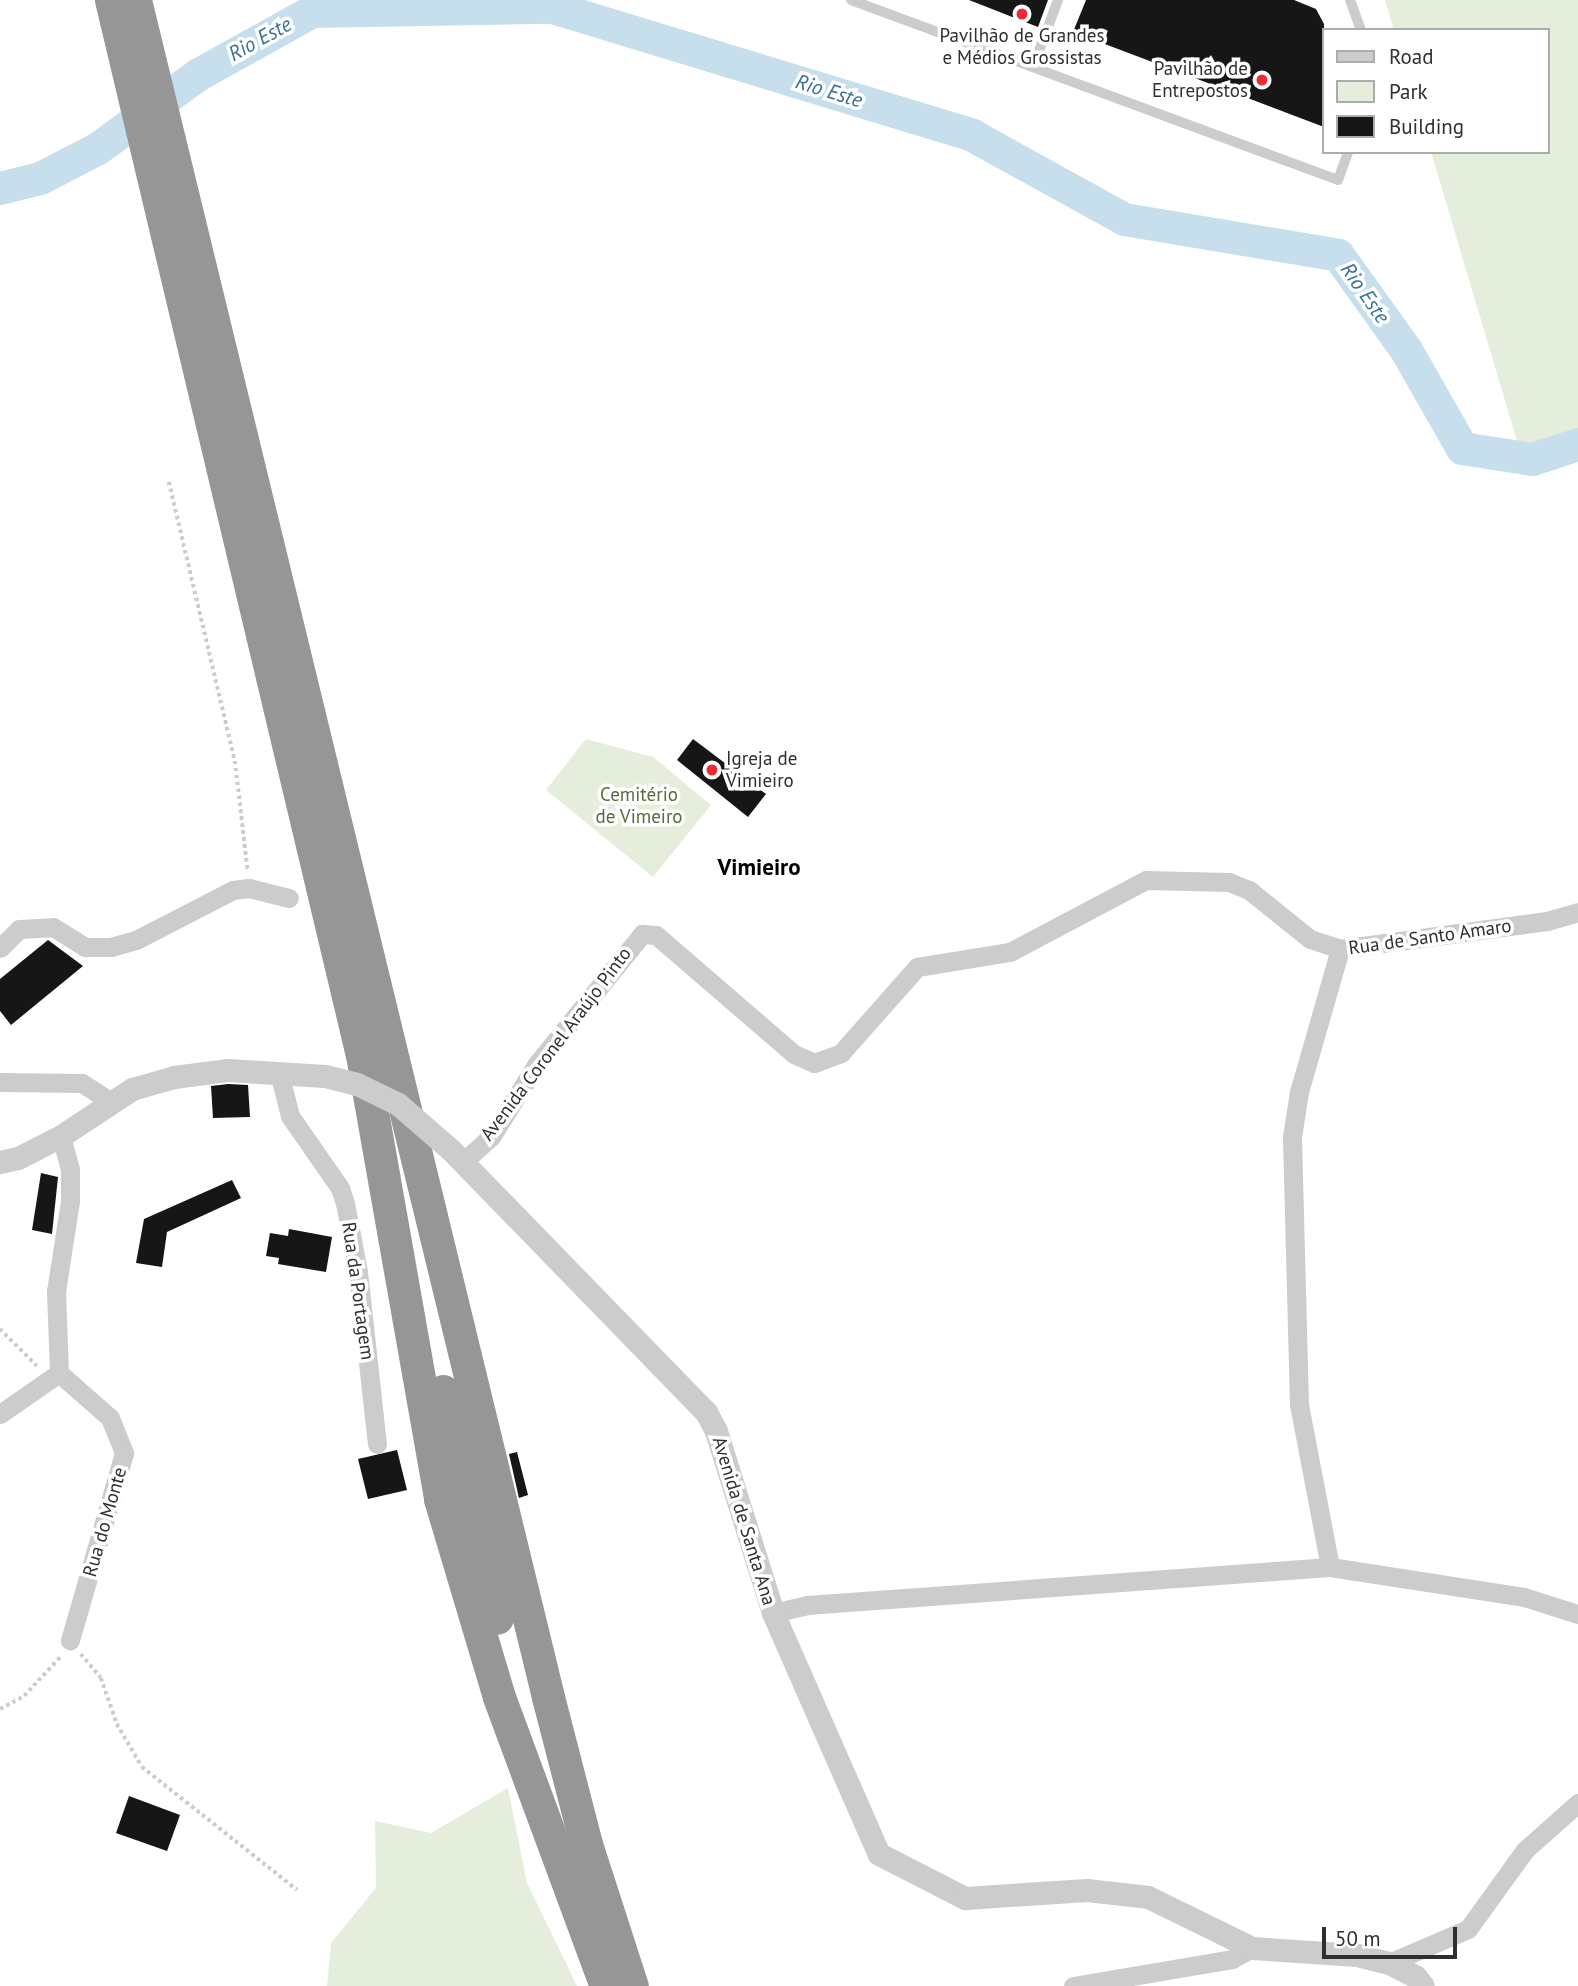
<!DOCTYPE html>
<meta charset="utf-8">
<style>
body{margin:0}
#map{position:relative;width:1578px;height:1986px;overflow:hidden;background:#fff;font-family:"PT Sans",sans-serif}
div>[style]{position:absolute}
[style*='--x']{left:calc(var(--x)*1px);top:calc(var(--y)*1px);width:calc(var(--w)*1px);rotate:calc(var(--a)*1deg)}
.green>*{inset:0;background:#e5eddc}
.river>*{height:33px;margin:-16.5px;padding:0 16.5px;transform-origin:16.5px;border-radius:16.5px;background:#c7deed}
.building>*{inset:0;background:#161616}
.path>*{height:3.5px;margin-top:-1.75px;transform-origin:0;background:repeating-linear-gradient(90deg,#ccc 0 3.5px,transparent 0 7px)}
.service>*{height:10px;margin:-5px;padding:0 5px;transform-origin:5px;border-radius:5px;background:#ccc}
.minor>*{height:19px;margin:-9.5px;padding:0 9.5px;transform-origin:9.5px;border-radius:9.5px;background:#ccc}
.tertiary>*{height:23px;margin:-11.5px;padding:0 11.5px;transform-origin:11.5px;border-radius:11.5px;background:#ccc}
.motorway>*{height:33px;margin:-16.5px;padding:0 16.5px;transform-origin:16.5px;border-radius:16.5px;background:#969696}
.tertiary-bridge>*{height:23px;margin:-11.5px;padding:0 11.5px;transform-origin:11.5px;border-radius:11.5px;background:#ccc}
.dots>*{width:19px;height:19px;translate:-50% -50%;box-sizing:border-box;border:4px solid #fff;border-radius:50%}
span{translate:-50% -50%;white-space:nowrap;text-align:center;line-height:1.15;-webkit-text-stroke:7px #fff;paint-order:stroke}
.poi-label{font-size:19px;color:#2f2f2f}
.right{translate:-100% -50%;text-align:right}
.left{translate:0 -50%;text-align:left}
.park-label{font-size:19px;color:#526c3a}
.street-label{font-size:19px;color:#2f2f2f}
.water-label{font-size:21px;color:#397194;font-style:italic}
.quarter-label{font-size:23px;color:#000;font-weight:700}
.legend{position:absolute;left:1322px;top:28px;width:228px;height:126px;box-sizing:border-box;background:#fff;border:2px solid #acacac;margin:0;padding:9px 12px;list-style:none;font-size:21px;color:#2f2f2f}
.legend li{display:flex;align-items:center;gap:14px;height:35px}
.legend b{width:35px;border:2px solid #acacac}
.scale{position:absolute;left:1322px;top:1927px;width:135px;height:32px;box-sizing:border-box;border:4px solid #2f2f2f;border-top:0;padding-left:9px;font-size:21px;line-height:24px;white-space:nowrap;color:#2f2f2f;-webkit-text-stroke:5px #fff;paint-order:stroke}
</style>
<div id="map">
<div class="green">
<div style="clip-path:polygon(1385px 0,1578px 0,1578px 459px,1526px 471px,1431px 152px,1548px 152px,1548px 30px,1394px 30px)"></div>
<div style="clip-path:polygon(586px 739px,653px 757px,711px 805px,653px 877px,546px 790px)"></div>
<div style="clip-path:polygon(508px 1788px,527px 1883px,577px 1986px,327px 1986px,331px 1943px,376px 1888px,375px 1821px,431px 1833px)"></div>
</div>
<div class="river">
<div style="--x:0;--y:188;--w:41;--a:-14"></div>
<div style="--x:40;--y:178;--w:65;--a:-27.3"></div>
<div style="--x:98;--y:148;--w:123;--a:-36.4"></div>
<div style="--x:197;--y:75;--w:132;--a:-29.1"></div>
<div style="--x:312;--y:11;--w:240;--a:-1"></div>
<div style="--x:552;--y:7;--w:439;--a:16.9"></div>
<div style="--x:972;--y:135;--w:174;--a:28.9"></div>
<div style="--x:1124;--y:219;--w:217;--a:9.5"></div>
<div style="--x:1338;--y:255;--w:117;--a:54.4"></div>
<div style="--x:1406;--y:350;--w:113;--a:60.3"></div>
<div style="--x:1462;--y:448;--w:71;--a:8.9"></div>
<div style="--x:1532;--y:459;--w:48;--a:-18.1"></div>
</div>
<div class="building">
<div style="clip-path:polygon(969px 0,1048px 0,1038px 27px)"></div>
<div style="clip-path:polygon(1086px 0,1294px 0,1316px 9px,1324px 24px,1324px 127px,1073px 32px)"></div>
<div style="clip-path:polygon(693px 739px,766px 794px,748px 817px,677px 760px)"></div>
<div style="clip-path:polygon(48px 940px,83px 966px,11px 1025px,0 1011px,0 979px)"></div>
<div style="clip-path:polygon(228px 1084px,248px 1085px,250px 1117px,213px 1118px,211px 1086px)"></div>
<div style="clip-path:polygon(41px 1173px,58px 1177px,52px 1234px,32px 1230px)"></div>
<div style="clip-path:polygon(232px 1180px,241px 1198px,167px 1232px,162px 1267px,136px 1263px,144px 1219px)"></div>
<div style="clip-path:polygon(289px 1229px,332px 1237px,326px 1272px,278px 1264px,279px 1258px,266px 1256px,270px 1233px,288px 1236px)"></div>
<div style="clip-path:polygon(397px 1450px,407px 1490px,368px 1499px,358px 1459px)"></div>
<div style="clip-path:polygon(517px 1452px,528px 1495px,519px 1498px,509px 1454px)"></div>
<div style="clip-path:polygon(129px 1796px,180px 1815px,167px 1851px,116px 1833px)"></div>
</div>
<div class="path">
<div style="--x:169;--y:482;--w:287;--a:76.7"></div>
<div style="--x:235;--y:761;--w:112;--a:83.3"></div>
<div style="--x:0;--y:1329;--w:54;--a:45"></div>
<div style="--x:81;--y:1654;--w:31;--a:50"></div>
<div style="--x:101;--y:1678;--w:49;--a:70.8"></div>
<div style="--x:117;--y:1724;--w:50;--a:59.8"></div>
<div style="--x:142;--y:1767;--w:198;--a:38.4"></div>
<div style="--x:0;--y:1709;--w:27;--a:-28"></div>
<div style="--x:24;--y:1696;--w:54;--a:-47.2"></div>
</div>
<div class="service">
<div style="--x:851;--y:0;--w:519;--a:20.28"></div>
<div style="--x:1338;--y:180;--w:30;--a:-70"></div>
<div style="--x:1350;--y:0;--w:32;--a:70"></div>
<div style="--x:1033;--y:67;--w:72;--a:-69.5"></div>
</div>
<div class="minor">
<div style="--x:0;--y:948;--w:27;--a:-45"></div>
<div style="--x:19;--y:929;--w:34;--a:-3"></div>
<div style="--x:53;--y:927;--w:38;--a:32"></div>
<div style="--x:85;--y:947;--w:26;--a:0"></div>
<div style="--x:111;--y:947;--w:26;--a:-16"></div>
<div style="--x:136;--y:940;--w:109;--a:-27.3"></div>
<div style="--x:233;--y:890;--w:16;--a:-7"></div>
<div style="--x:249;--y:888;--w:41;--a:14"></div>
<div style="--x:279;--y:1072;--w:45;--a:76"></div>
<div style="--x:290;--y:1116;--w:88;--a:55.2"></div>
<div style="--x:340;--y:1188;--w:16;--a:72"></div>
<div style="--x:345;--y:1203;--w:70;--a:79.3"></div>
<div style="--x:358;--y:1272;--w:173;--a:83.7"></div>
<div style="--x:0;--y:1082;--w:82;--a:0.7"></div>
<div style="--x:82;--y:1083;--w:33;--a:33"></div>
<div style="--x:61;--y:1136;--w:34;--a:75"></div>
<div style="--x:70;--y:1169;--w:32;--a:90"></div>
<div style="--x:70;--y:1201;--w:91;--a:98.8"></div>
<div style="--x:56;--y:1291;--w:82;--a:87.9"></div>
<div style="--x:59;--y:1373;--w:68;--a:41.4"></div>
<div style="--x:110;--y:1418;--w:38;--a:68"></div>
<div style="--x:124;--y:1453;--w:195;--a:106.1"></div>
<div style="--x:464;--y:1161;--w:36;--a:-42"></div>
<div style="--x:491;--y:1137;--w:85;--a:-58"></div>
<div style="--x:536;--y:1065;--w:169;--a:-51"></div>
<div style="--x:642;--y:934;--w:14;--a:4"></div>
<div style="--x:656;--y:935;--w:182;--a:40.8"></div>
<div style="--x:794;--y:1054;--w:22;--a:24"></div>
<div style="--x:814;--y:1063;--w:29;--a:-20"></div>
<div style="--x:841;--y:1053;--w:115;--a:-48.5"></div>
<div style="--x:917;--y:967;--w:94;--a:-9.2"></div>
<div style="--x:1010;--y:952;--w:154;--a:-27.9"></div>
<div style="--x:1146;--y:880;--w:83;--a:1.4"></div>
<div style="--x:1229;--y:882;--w:22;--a:22"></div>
<div style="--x:1249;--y:890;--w:78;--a:38.8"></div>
<div style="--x:1310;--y:939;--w:32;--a:18"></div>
<div style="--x:1340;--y:949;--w:209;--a:-7.7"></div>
<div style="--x:1547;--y:921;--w:32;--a:-16"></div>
<div style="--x:0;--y:1414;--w:72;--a:-34.8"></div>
<div style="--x:1330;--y:1567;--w:165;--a:-100.8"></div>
<div style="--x:1299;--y:1405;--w:268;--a:-91.5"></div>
<div style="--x:1292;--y:1137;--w:46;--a:-81.2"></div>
<div style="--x:1299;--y:1092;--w:149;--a:-74"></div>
<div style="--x:773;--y:1613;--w:35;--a:-13"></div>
<div style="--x:807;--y:1605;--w:524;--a:-4.16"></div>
<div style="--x:1330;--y:1567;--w:196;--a:8.8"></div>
<div style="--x:1524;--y:1597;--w:57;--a:17.5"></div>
<div style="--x:1389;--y:1963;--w:86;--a:-23.3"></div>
<div style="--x:1468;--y:1929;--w:97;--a:-54.2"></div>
<div style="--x:1525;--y:1850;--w:71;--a:-41.6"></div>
<div style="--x:1073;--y:1986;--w:161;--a:-9.6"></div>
<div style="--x:1232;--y:1959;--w:23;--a:-29"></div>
</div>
<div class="tertiary">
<div style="--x:451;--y:1150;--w:366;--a:45.8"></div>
<div style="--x:706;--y:1412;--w:21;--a:62"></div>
<div style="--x:716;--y:1431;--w:191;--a:72.6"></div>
<div style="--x:773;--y:1613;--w:263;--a:66.3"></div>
<div style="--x:879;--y:1854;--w:97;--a:27.1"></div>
<div style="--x:965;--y:1898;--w:122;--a:-3.8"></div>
<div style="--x:1087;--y:1890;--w:61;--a:6.5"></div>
<div style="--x:1148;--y:1897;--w:116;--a:26.1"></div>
<div style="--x:1252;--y:1948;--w:105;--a:3.8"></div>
<div style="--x:1357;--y:1955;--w:33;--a:14"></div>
<div style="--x:1389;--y:1963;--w:30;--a:27"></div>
<div style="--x:1416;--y:1977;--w:11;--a:52"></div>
<div style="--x:0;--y:1162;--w:18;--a:-13"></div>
<div style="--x:18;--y:1158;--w:48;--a:-27.1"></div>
<div style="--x:61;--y:1136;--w:85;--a:-33.5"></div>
<div style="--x:132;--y:1089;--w:44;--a:-15.9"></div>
<div style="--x:174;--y:1077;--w:53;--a:-7.5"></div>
<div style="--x:227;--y:1070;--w:98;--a:3.5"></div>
</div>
<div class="motorway">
<div style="--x:111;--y:0;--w:1084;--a:76.62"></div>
<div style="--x:362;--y:1055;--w:451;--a:80"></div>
<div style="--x:440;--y:1499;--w:207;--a:73.4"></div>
<div style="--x:499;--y:1697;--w:308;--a:69.7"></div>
<div style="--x:135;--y:0;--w:1747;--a:76.32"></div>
<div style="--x:548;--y:1697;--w:152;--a:75.5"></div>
<div style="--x:586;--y:1844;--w:149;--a:72.1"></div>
<div style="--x:443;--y:1391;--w:233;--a:76.6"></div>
</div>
<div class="tertiary-bridge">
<div style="--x:325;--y:1076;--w:33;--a:14"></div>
<div style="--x:357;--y:1084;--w:46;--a:26"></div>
<div style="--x:398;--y:1104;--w:70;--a:41"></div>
</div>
<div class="dots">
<div style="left:1022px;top:14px;background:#ec2b38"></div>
<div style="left:1262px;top:80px;background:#ec2b38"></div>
<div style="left:712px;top:770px;background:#ec2b38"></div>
</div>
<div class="poi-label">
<span style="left:1022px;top:47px">Pavilhão de Grandes<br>e Médios Grossistas</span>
<span class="right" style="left:1248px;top:80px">Pavilhão de<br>Entrepostos</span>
<span class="left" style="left:726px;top:770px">Igreja de<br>Vimieiro</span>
</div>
<div class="park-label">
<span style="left:639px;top:806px">Cemitério<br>de Vimeiro</span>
</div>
<div class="street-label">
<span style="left:1430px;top:937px;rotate:-8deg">Rua de Santo Amaro</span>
<span style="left:556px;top:1044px;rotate:-53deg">Avenida Coronel Araújo Pinto</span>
<span style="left:358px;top:1291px;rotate:82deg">Rua da Portagem</span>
<span style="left:744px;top:1521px;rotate:73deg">Avenida de Santa Ana</span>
<span style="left:105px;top:1522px;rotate:-74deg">Rua do Monte</span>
</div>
<div class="water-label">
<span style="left:260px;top:39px;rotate:-29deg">Rio Este</span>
<span style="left:829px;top:91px;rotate:17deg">Rio Este</span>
<span style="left:1365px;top:293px;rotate:55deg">Rio Este</span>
</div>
<div class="quarter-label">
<span style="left:759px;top:867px">Vimieiro</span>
</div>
<ul class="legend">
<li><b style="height:9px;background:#ccc"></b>Road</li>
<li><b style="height:19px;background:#e5eddc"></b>Park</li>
<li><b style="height:19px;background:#161616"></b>Building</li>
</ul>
<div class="scale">50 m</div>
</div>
